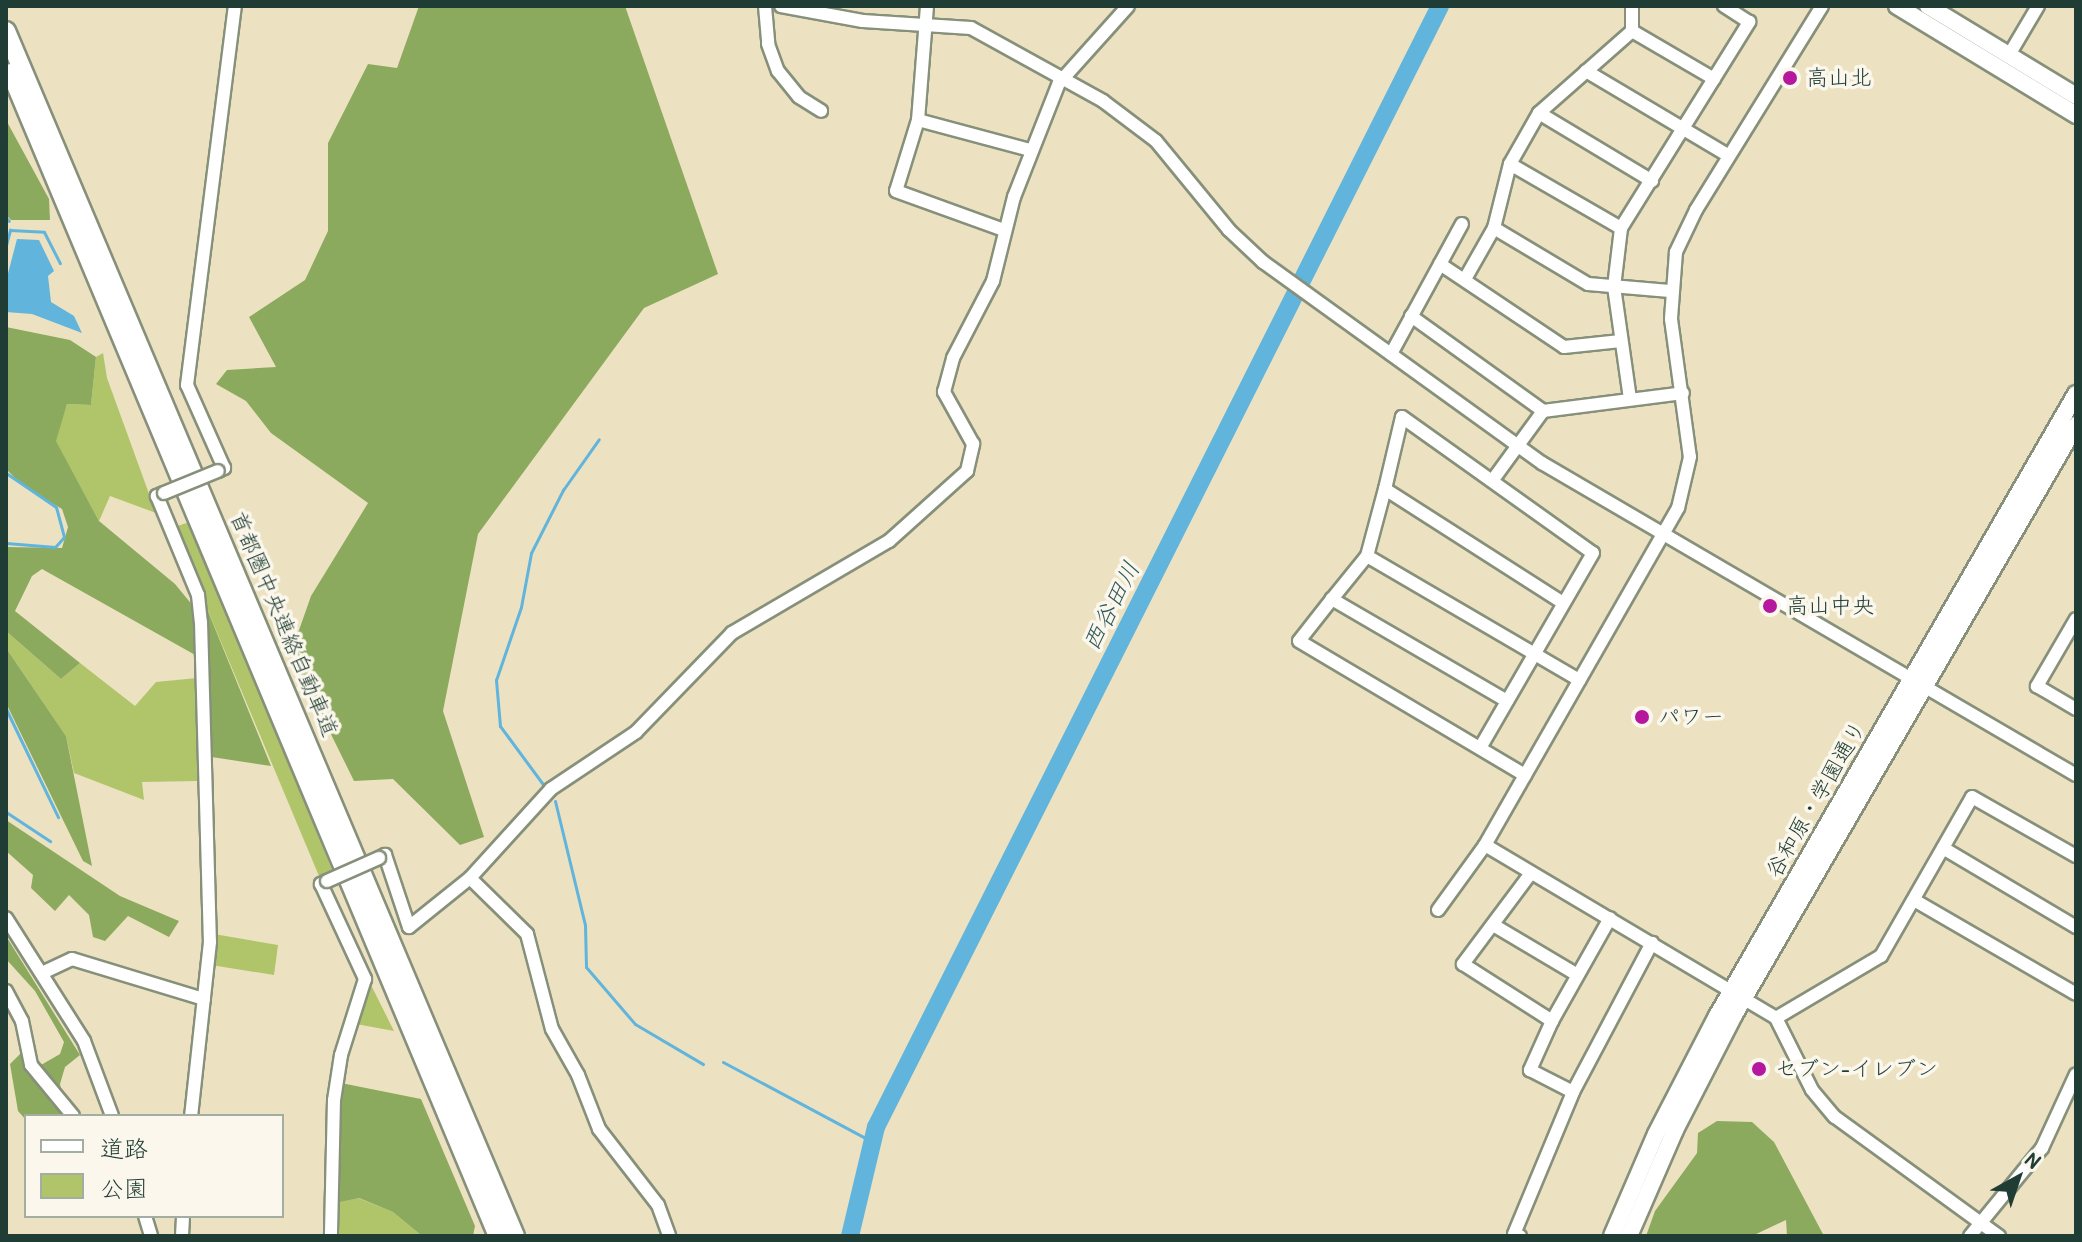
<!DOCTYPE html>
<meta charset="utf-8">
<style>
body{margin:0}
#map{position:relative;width:2082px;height:1242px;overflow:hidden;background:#ece2c1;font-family:"Patrick Hand","Klee One",sans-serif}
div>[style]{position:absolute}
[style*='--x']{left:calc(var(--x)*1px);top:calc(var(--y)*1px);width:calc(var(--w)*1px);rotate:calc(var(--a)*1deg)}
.green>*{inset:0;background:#b0c569}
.forest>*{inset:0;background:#8caa5d}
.water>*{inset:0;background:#61b4dc}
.stream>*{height:3px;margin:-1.5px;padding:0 1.5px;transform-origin:1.5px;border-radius:1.5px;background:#61b4dc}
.river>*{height:18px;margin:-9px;padding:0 9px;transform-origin:9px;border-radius:9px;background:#61b4dc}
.roads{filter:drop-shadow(2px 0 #86907a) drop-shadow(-2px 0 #86907a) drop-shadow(0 2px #86907a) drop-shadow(0 -2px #86907a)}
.minor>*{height:12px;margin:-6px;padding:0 6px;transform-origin:6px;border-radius:6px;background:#fff}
.major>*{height:16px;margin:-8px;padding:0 8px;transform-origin:8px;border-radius:8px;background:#fff}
.highway>*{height:18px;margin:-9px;padding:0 9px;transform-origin:9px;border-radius:9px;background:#fff}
.bridges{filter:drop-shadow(2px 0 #86907a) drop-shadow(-2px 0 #86907a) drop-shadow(0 2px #86907a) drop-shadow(0 -2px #86907a)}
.minor-bridge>*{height:12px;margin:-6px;padding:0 6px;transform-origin:6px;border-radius:6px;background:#fff}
.dots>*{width:22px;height:22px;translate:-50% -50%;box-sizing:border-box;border:4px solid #fbf7ec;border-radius:50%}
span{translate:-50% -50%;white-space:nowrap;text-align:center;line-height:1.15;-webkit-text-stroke:7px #fbf7ec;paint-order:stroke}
.poi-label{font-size:22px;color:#1f3d34}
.left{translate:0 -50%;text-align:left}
.street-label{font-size:22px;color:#1f3d34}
.water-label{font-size:24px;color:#305b5e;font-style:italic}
.frame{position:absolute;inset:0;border:8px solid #1f3d34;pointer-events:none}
.legend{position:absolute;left:24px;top:1114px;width:260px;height:104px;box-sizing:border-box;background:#fbf7ec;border:2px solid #a3ada2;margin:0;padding:10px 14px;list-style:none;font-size:24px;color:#1f3d34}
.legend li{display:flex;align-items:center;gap:16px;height:40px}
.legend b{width:40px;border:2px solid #a3ada2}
.north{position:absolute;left:1978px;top:1138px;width:80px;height:80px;-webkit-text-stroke:6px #fbf7ec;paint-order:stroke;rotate:40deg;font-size:22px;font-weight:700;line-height:32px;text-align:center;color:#1f3d34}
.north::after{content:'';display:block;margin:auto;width:28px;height:36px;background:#1f3d34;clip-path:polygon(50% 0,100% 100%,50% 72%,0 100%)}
</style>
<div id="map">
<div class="green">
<div style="clip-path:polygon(103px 353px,107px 378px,156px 513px,110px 496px,99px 521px,55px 440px,67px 404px,91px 405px,96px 357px)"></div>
<div style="clip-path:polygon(190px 522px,332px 870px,319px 876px,203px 599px,177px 526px)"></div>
<div style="clip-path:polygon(6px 631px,61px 679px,80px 663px,135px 706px,156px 682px,197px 678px,197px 781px,142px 782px,144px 800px,74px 773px,66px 736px,6px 648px)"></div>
<div style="clip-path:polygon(214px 934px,278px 945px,274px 975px,211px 965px)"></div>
<div style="clip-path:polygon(368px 979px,394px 1031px,356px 1024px)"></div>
<div style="clip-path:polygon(358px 1198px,393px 1212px,422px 1236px,335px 1236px,336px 1203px)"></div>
</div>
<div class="forest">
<div style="clip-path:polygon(419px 6px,625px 6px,718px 274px,644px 308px,478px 534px,443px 711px,484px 837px,460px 845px,393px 779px,354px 781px,291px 653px,311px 596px,368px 503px,271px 433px,246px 401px,216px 384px,227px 370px,276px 367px,249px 317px,305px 280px,328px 231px,328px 143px,368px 64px,397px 68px)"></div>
<div style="clip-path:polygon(6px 120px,49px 199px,50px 220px,11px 220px,6px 215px)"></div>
<div style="clip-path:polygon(6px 327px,70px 340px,96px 357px,91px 405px,67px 404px,56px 441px,99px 521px,175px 584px,198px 612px,197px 656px,42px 569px,32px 576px,15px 611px,80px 663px,61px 679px,6px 631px,6px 547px,62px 548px,68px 527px,62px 509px,22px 485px,6px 469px)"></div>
<div style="clip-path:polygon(203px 599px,271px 766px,205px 756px,207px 624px)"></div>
<div style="clip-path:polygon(6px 648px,66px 736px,92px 866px,83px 861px,6px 703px)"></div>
<div style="clip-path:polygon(6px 820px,120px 896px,179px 921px,169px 937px,128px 916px,105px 941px,93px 937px,89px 915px,69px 895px,55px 911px,31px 888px,33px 875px,6px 851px)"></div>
<div style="clip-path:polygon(6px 936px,80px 1055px,65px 1067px,60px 1084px,63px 1099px,41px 1065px,60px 1054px,64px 1042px,35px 991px,6px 959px)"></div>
<div style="clip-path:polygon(22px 1052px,51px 1103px,65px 1116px,26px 1120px,18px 1111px,10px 1064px)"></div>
<div style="clip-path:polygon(341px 1083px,421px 1099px,475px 1226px,473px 1236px,422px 1236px,393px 1212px,359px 1198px,336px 1203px)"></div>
<div style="clip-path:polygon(1717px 1121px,1752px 1122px,1774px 1142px,1824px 1236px,1787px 1236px,1786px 1220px,1752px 1236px,1646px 1236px,1655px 1211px,1697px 1153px,1698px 1133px)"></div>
</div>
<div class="water">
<div style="clip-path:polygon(17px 239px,39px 240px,54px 271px,48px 276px,51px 302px,74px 316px,82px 333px,32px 314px,6px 312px,6px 281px)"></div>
</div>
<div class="stream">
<div style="--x:6;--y:218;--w:4;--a:45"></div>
<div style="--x:6;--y:245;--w:16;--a:-75"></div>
<div style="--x:10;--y:230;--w:34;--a:3"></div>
<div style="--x:44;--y:232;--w:35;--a:63"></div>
<div style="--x:6;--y:473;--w:60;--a:34.2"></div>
<div style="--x:56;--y:507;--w:31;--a:75"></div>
<div style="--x:64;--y:537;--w:13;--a:132"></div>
<div style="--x:55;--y:547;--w:49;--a:-175.3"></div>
<div style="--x:6;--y:709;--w:120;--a:64.3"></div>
<div style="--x:545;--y:787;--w:76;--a:-126.4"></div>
<div style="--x:500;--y:726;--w:46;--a:-95"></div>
<div style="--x:496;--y:680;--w:77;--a:-71.1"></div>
<div style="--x:521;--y:607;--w:55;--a:-79.5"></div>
<div style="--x:531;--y:553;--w:71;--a:-63.1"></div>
<div style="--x:563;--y:490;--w:62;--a:-54.8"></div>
<div style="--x:555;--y:801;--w:128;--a:76.4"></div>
<div style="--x:585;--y:925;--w:42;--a:88.6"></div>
<div style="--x:586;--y:967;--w:75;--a:49.3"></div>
<div style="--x:635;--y:1024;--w:79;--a:30.5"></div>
<div style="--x:6;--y:812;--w:53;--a:33.4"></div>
<div style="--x:723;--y:1062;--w:168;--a:28.1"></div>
</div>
<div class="river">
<div style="--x:850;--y:1236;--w:112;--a:-76.6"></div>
<div style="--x:876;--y:1127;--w:1255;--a:-63.29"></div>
</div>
<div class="roads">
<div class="minor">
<div style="--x:765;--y:6;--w:38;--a:85"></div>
<div style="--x:768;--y:44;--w:29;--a:70"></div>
<div style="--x:778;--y:71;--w:33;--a:51"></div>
<div style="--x:799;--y:97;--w:26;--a:32"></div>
<div style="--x:781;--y:6;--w:83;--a:10.4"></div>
<div style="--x:863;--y:21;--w:108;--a:3.7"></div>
<div style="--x:971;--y:28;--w:151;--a:28.9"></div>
<div style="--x:1103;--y:101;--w:66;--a:37"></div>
<div style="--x:1156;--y:141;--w:115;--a:50.6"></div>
<div style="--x:1229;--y:230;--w:47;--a:43.3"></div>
<div style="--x:1263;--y:262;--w:344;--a:35.8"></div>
<div style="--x:1542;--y:463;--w:618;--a:30.3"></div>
<div style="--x:927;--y:6;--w:114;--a:94.5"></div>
<div style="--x:918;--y:120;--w:74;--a:107.2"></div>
<div style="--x:896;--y:191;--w:115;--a:19.9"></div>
<div style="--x:1632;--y:6;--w:25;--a:90"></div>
<div style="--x:1632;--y:31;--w:95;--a:30.3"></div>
<div style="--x:1822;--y:6;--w:240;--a:121.7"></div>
<div style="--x:1696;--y:210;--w:47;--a:115.5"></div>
<div style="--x:1676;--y:252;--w:67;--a:94.3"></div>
<div style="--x:1671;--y:319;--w:139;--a:82.2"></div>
<div style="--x:1690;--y:457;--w:52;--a:103.2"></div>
<div style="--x:1678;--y:508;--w:388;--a:119.8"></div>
<div style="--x:1485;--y:845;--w:339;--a:30.7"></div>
<div style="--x:1776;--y:1018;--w:80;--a:63.4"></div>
<div style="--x:1812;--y:1090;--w:35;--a:50"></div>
<div style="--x:1835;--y:1117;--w:203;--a:36"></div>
<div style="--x:2009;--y:55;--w:57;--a:-59.4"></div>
<div style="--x:1586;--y:71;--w:166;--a:30.7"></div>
<div style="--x:1539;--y:113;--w:132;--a:31"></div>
<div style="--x:918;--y:120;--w:116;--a:15"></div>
<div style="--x:1510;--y:164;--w:128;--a:30"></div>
<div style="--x:1494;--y:228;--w:109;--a:30.8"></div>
<div style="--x:1588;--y:284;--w:82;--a:4.9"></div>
<div style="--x:1440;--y:264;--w:149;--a:33.8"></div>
<div style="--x:1564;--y:347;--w:57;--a:-6"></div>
<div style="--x:1465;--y:279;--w:59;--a:-60.4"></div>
<div style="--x:1494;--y:228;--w:66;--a:-76"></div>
<div style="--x:1510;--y:164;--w:59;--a:-60.4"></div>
<div style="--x:1539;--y:113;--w:124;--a:-41.4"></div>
<div style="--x:1411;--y:316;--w:163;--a:35.7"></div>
<div style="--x:1543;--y:411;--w:141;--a:-7.3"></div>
<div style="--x:1391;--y:354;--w:148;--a:-61.4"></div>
<div style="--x:1630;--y:399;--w:113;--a:-98.1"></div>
<div style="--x:1614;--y:287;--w:59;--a:-83.2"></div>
<div style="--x:1621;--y:228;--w:243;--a:-58.1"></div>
<div style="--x:1749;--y:22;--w:30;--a:-147"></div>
<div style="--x:218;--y:471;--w:7;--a:-27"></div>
<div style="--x:224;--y:468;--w:91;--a:-114"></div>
<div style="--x:187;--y:385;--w:382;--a:-82.8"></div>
<div style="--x:1492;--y:481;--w:87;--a:-53.9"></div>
<div style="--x:1385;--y:489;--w:74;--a:-76.7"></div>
<div style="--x:1402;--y:417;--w:234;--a:35.5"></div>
<div style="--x:1593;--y:553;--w:225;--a:120.1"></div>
<div style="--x:164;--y:493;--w:8;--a:157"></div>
<div style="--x:157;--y:496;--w:107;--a:67.5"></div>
<div style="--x:198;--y:595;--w:27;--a:84"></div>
<div style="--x:201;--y:622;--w:320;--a:88.4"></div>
<div style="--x:210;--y:942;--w:175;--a:96.2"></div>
<div style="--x:1367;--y:556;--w:69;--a:-75"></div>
<div style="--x:1385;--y:489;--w:211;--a:32.6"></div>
<div style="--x:1332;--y:599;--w:55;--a:-50.9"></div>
<div style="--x:1367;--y:556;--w:246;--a:30.3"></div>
<div style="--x:2076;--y:619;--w:78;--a:120.2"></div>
<div style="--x:2037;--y:686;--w:45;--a:30.5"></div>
<div style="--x:1507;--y:701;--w:203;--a:-149.8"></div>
<div style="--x:1332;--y:599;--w:53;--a:128.2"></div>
<div style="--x:1299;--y:641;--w:263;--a:30.7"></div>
<div style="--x:1943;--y:848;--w:155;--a:30.7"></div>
<div style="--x:379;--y:858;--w:7;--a:-27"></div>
<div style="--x:385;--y:855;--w:76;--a:71.6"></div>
<div style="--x:409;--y:927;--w:78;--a:-38.8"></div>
<div style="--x:470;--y:878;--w:120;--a:-47.7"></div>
<div style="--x:551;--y:789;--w:102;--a:-33.8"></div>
<div style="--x:636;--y:732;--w:138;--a:-45.9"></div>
<div style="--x:732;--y:633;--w:182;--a:-30.4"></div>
<div style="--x:889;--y:541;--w:105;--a:-41.9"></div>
<div style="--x:967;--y:471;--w:28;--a:-77"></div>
<div style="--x:973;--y:444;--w:60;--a:-119.1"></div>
<div style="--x:944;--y:392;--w:35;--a:-75"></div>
<div style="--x:953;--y:358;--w:87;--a:-62.5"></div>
<div style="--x:993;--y:281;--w:87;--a:-76"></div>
<div style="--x:1014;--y:197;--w:123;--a:-68.5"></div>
<div style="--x:1059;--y:83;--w:103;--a:-48.1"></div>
<div style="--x:1531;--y:873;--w:114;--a:126.8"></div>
<div style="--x:1463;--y:964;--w:106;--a:32.6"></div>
<div style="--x:1552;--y:1021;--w:118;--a:-60.6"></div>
<div style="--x:470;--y:878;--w:80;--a:44.5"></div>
<div style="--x:527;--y:934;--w:98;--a:75.3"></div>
<div style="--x:552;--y:1029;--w:53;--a:60.5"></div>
<div style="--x:578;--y:1075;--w:58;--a:68.7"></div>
<div style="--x:599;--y:1129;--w:96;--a:52.2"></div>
<div style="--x:658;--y:1205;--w:33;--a:70"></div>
<div style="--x:327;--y:881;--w:7;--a:153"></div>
<div style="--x:321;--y:884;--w:105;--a:65.1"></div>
<div style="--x:365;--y:979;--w:80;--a:107.5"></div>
<div style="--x:341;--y:1055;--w:46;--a:98.8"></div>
<div style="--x:334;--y:1100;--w:136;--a:91.3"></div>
<div style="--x:1914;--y:900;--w:187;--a:30.1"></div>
<div style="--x:1438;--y:910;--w:80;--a:-54.1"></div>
<div style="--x:6;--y:918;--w:146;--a:57.6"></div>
<div style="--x:84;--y:1041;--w:80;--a:69.5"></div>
<div style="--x:1495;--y:926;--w:94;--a:30.7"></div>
<div style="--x:42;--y:973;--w:33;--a:-25"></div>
<div style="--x:72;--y:959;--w:138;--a:16.9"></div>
<div style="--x:6;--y:991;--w:34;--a:62"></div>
<div style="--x:22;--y:1021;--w:45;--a:78.4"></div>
<div style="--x:31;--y:1065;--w:66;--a:50.5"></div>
<div style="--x:1776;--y:1018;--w:122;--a:-30.6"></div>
<div style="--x:1881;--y:956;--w:183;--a:-60.2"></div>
<div style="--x:1972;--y:797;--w:120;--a:29.6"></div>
<div style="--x:1552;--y:1021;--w:54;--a:114.2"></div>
<div style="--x:1530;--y:1070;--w:48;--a:27.1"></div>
<div style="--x:1573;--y:1092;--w:169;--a:-62.1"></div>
<div style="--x:145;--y:1216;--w:21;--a:73"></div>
<div style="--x:182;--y:1236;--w:20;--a:-87"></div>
<div style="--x:1520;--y:1236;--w:6;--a:-162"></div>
<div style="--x:1514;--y:1234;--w:154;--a:-67.4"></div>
<div style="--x:1970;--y:1236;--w:114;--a:-50.7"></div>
<div style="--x:2042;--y:1148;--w:81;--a:-65.3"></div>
</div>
<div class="major">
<div style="--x:1897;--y:6;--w:210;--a:31.3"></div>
<div style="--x:1928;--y:6;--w:173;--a:31.3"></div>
<div style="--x:1612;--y:1236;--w:111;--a:-66.7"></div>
<div style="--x:1656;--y:1134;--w:133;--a:-62.7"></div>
<div style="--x:1717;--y:1016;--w:718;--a:-60.01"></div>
<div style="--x:1629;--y:1236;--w:116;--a:-66.5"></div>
<div style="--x:1675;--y:1130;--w:129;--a:-62.8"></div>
<div style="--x:1734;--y:1015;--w:682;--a:-59.9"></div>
</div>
<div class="highway">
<div style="--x:6;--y:31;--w:1308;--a:67.1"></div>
<div style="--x:11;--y:73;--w:1261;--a:67.28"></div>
</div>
</div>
<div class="bridges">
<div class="minor-bridge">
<div style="--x:164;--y:493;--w:58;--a:-22.2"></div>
<div style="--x:327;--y:881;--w:57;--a:-23.9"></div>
</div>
</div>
<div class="dots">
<div style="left:1790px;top:78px;background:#b5179e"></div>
<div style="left:1770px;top:606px;background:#b5179e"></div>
<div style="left:1642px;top:717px;background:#b5179e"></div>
<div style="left:1759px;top:1069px;background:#b5179e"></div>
</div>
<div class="poi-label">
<span class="left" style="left:1806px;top:78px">高山北</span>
<span class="left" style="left:1786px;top:606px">高山中央</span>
<span class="left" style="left:1658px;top:717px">パワー</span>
<span class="left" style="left:1775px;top:1069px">セブン-イレブン</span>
</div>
<div class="street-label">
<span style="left:284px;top:624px;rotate:67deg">首都圏中央連絡自動車道</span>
<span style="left:1816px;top:799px;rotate:-60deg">谷和原・学園通り</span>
</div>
<div class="water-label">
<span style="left:1111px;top:606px;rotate:-63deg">西谷田川</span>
</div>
<div class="frame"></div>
<ul class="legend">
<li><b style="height:10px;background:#fff"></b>道路</li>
<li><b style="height:22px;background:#b0c569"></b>公園</li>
</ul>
<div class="north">N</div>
</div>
